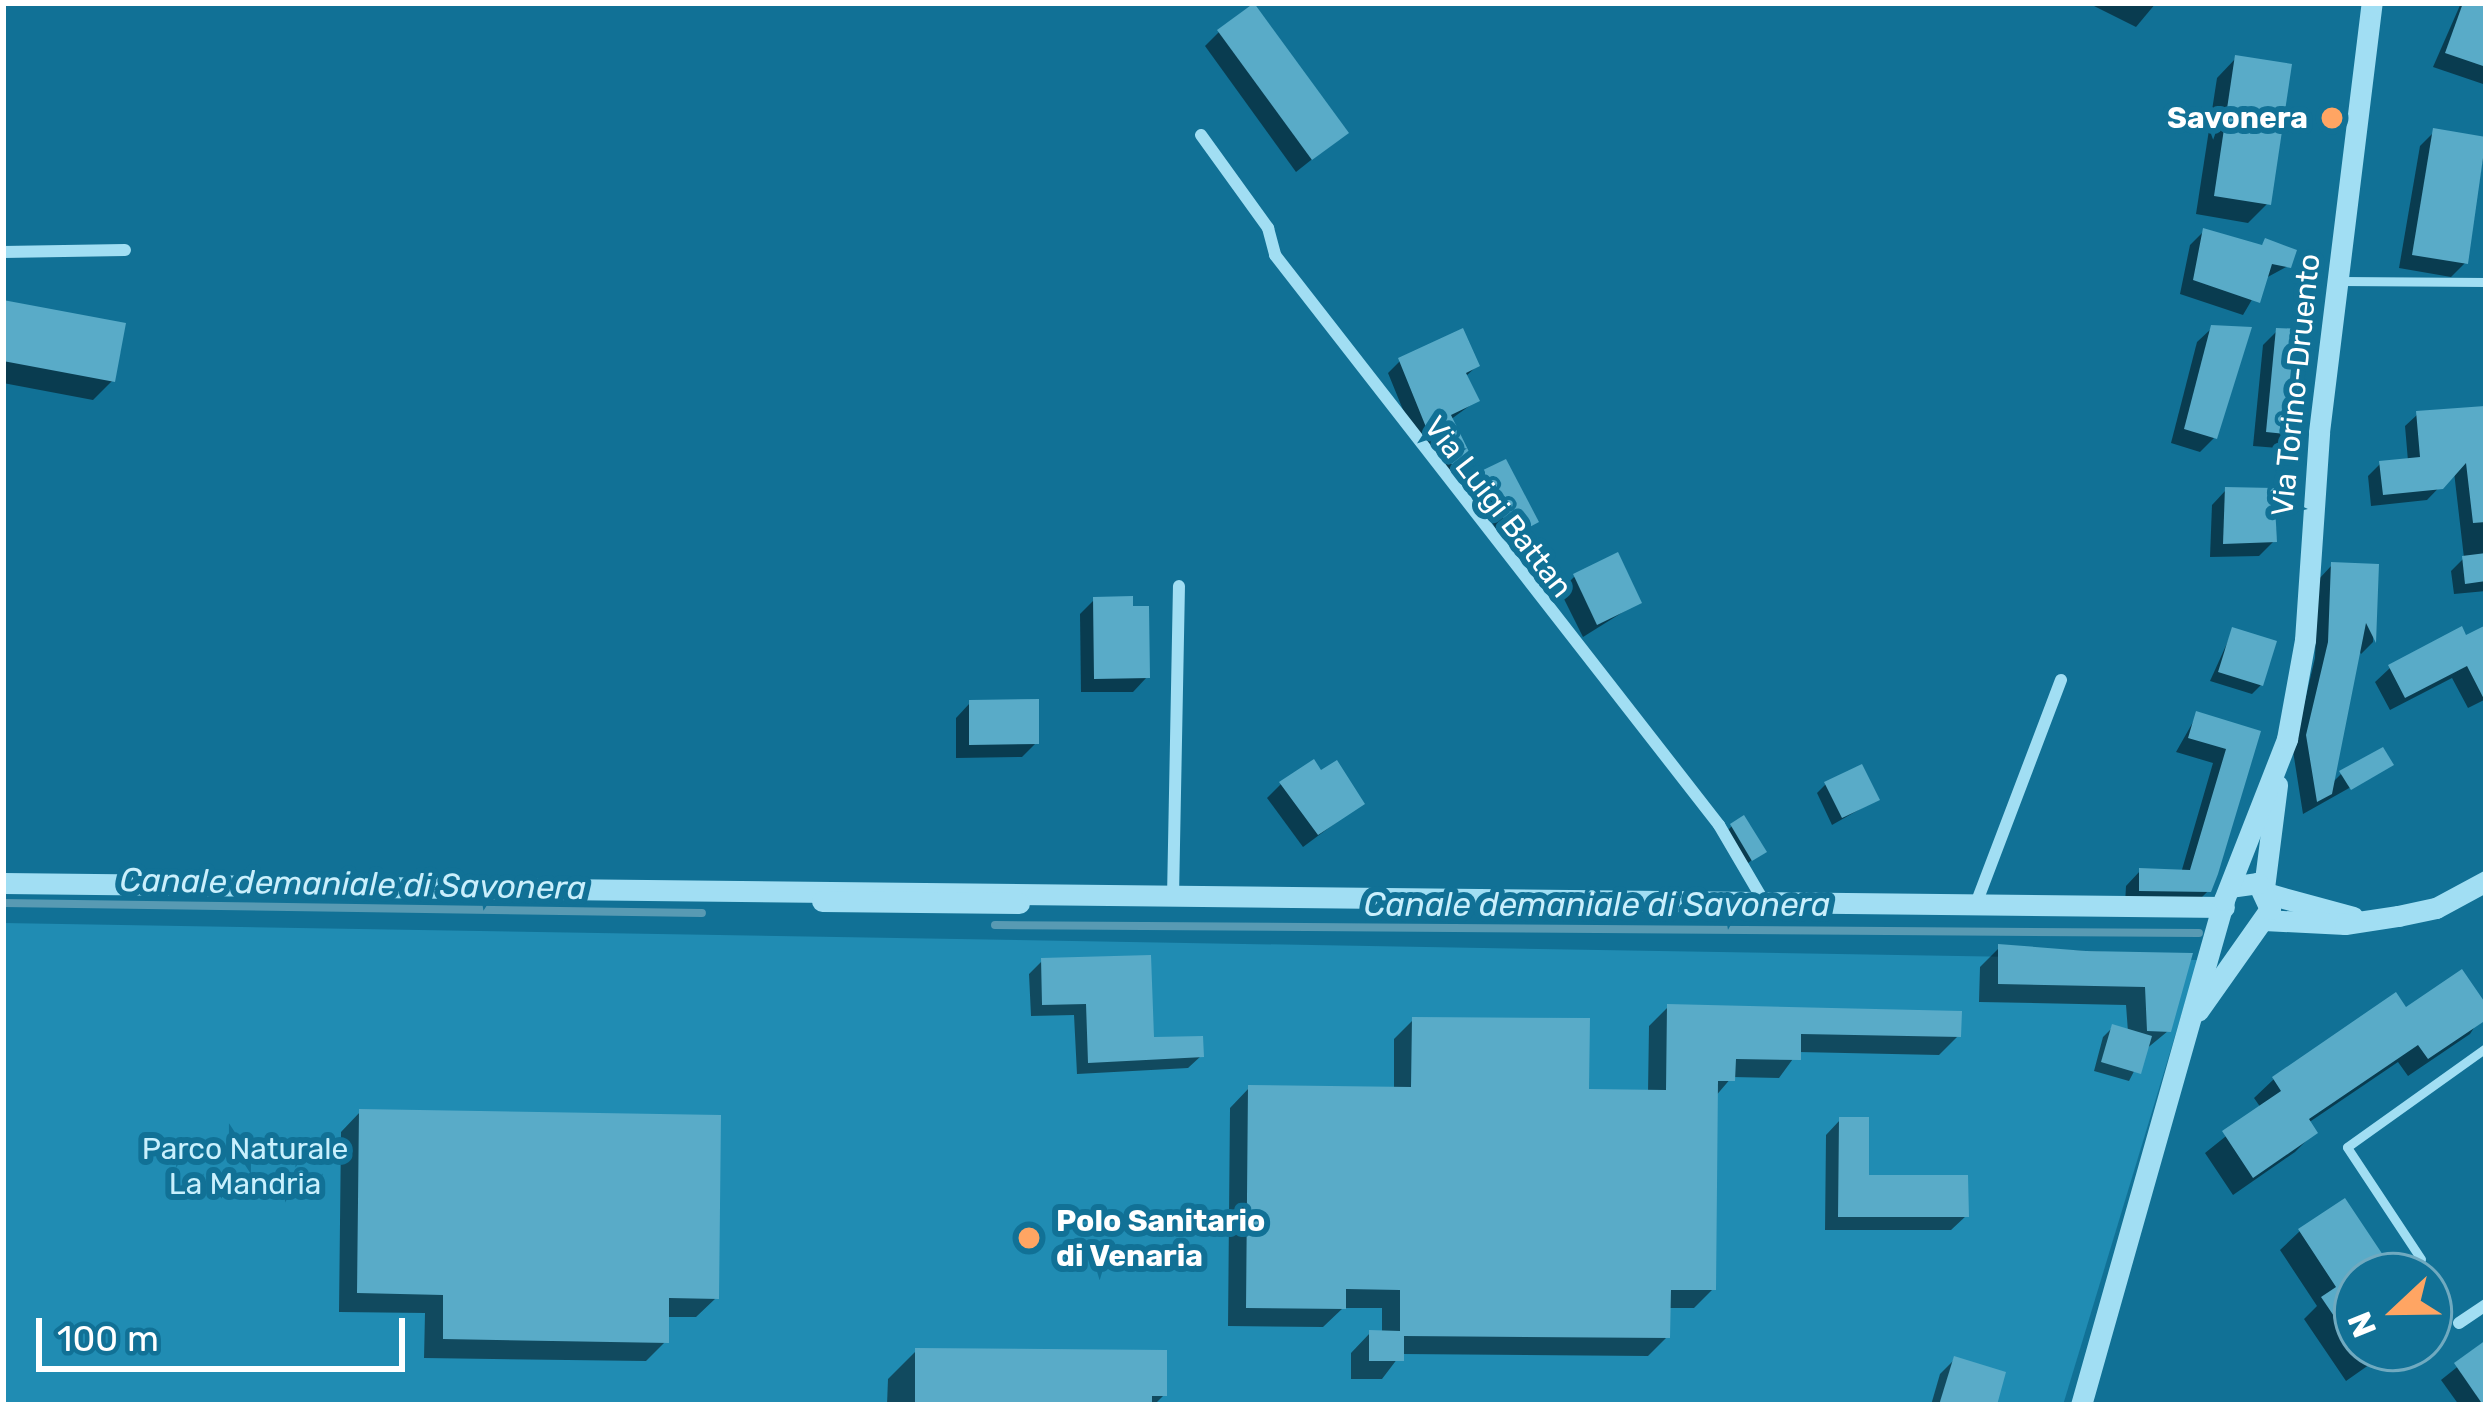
<!DOCTYPE html>
<style>
body{margin:0}
#map{position:relative;width:2489px;height:1408px;overflow:hidden;background:#117196;font-family:Rubik,sans-serif}
div>[style]{position:absolute}
[style*='--x']{left:calc(var(--x)*1px);top:calc(var(--y)*1px);width:calc(var(--w)*1px);rotate:calc(var(--a)*1deg)}
.green>*{inset:0;background:#208cb3}
.shadow>*{inset:0;background:#0007}
.stream>*{height:8px;margin:-4px;padding:0 4px;transform-origin:4px;border-radius:4px;background:#589ab3}
.building>*{inset:0;background:#59abc8}
.service>*{height:9px;margin:-4.5px;padding:0 4.5px;transform-origin:4.5px;border-radius:4.5px;background:#a1def3}
.minor>*{height:12px;margin:-6px;padding:0 6px;transform-origin:6px;border-radius:6px;background:#a1def3}
.tertiary>*{height:21px;margin:-10.5px;padding:0 10.5px;transform-origin:10.5px;border-radius:10.5px;background:#a1def3}
.dots>*{width:33px;height:33px;translate:-50% -50%;box-sizing:border-box;border:6px solid #117196;border-radius:50%}
span{translate:-50% -50%;white-space:nowrap;text-align:center;line-height:1.15;-webkit-text-stroke:12px #117196;paint-order:stroke}
.poi-label{font-size:30px;color:#fff;font-weight:700}
.right{translate:-100% -50%;text-align:right}
.left{translate:0 -50%;text-align:left}
.street-label{font-size:30px;color:#fff}
.park-label{font-size:30px;color:#c9f0fd}
.water-label{font-size:33px;color:#caeffc;font-style:italic}
.frame{position:absolute;inset:0;border:6px solid #fff;pointer-events:none}
.north{position:absolute;left:2333px;top:1252px;width:120px;height:120px;box-sizing:border-box;background:#117196;border:3px solid #70aac0;border-radius:50%;rotate:248deg;font-size:33px;font-weight:700;line-height:48px;text-align:center;color:#fff}
.north::after{content:'';display:block;margin:auto;width:42px;height:54px;background:#ffa563;clip-path:polygon(50% 0,100% 100%,50% 72%,0 100%)}
.scale{position:absolute;left:36px;top:1318px;width:369px;height:54px;box-sizing:border-box;border:6px solid #fff;border-top:0;padding-left:15px;font-size:36px;line-height:42px;white-space:nowrap;color:#fff;-webkit-text-stroke:9px #117196;paint-order:stroke}
</style>
<div id="map">
<div class="green">
<div style="clip-path:polygon(3px 923px,2198px 960px,2063px 1405px,3px 1405px)"></div>
</div>
<div class="shadow">
<div style="clip-path:polygon(2088px 3px,2156px 3px,2136px 27px)"></div>
<div style="clip-path:polygon(2461px 3px,2486px 5px,2486px 85px,2433px 67px)"></div>
<div style="clip-path:polygon(1219px 32px,1345px 133px,1296px 172px,1205px 46px)"></div>
<div style="clip-path:polygon(2236px 58px,2268px 203px,2248px 223px,2196px 214px,2217px 78px)"></div>
<div style="clip-path:polygon(2434px 132px,2486px 140px,2465px 263px,2451px 277px,2399px 268px,2420px 146px)"></div>
<div style="clip-path:polygon(2204px 231px,2259px 248px,2266px 241px,2288px 266px,2264px 279px,2243px 315px,2180px 294px,2190px 245px)"></div>
<div style="clip-path:polygon(3px 304px,113px 380px,93px 400px,3px 383px)"></div>
<div style="clip-path:polygon(2212px 328px,2214px 438px,2200px 452px,2171px 443px,2197px 342px)"></div>
<div style="clip-path:polygon(2277px 331px,2293px 434px,2278px 448px,2253px 446px,2263px 345px)"></div>
<div style="clip-path:polygon(1400px 361px,1477px 366px,1465px 377px,1476px 401px,1450px 420px,1471px 463px,1445px 482px,1419px 449px,1388px 373px)"></div>
<div style="clip-path:polygon(2418px 414px,2486px 421px,2486px 591px,2454px 594px,2451px 571px,2464px 558px,2454px 472px,2427px 500px,2371px 506px,2368px 476px,2380px 464px,2408px 461px,2405px 426px)"></div>
<div style="clip-path:polygon(1481px 475px,1535px 522px,1526px 531px,1503px 543px,1472px 484px)"></div>
<div style="clip-path:polygon(2226px 490px,2274px 541px,2259px 556px,2210px 557px,2212px 505px)"></div>
<div style="clip-path:polygon(2332px 565px,2376px 567px,2373px 642px,2361px 654px,2358px 648px,2331px 784px,2341px 774px,2390px 765px,2303px 814px,2293px 751px,2315px 658px,2318px 580px)"></div>
<div style="clip-path:polygon(1574px 577px,1639px 602px,1583px 637px,1560px 591px)"></div>
<div style="clip-path:polygon(1094px 600px,1130px 609px,1147px 677px,1133px 692px,1081px 692px,1080px 614px)"></div>
<div style="clip-path:polygon(2486px 628px,2486px 699px,2468px 708px,2452px 678px,2390px 710px,2375px 682px,2390px 668px)"></div>
<div style="clip-path:polygon(2233px 630px,2261px 685px,2252px 694px,2210px 681px)"></div>
<div style="clip-path:polygon(970px 703px,1036px 743px,1022px 757px,956px 758px,956px 718px)"></div>
<div style="clip-path:polygon(2197px 715px,2257px 733px,2209px 890px,2194px 905px,2125px 904px,2126px 886px,2140px 871px,2181px 873px,2213px 763px,2176px 752px)"></div>
<div style="clip-path:polygon(1320px 774px,1361px 804px,1303px 847px,1267px 798px,1281px 784px)"></div>
<div style="clip-path:polygon(1826px 784px,1876px 800px,1832px 825px,1817px 793px)"></div>
<div style="clip-path:polygon(1732px 826px,1763px 851px,1742px 868px,1723px 835px)"></div>
<div style="clip-path:polygon(2000px 947px,2189px 956px,2168px 1031px,2145px 1050px,2129px 1081px,2094px 1071px,2103px 1037px,2112px 1028px,2128px 1032px,2126px 1005px,1979px 1002px,1980px 967px)"></div>
<div style="clip-path:polygon(1042px 961px,1151px 1040px,1201px 1056px,1188px 1068px,1077px 1074px,1074px 1015px,1031px 1016px,1029px 974px)"></div>
<div style="clip-path:polygon(1668px 1007px,1958px 1036px,1939px 1055px,1798px 1052px,1779px 1078px,1732px 1077px,1714px 1098px,1713px 1289px,1694px 1308px,1667px 1308px,1667px 1337px,1648px 1356px,1401px 1354px,1382px 1379px,1351px 1379px,1351px 1353px,1370px 1333px,1382px 1334px,1382px 1308px,1343px 1308px,1323px 1327px,1228px 1326px,1230px 1108px,1249px 1088px,1394px 1090px,1394px 1039px,1413px 1020px,1586px 1092px,1648px 1092px,1649px 1026px)"></div>
<div style="clip-path:polygon(2486px 1009px,2470px 1034px,2408px 1076px,2398px 1062px,2308px 1123px,2314px 1133px,2295px 1152px,2233px 1195px,2205px 1153px,2261px 1108px,2254px 1098px,2274px 1079px,2405px 1011px)"></div>
<div style="clip-path:polygon(360px 1112px,716px 1298px,696px 1317px,666px 1317px,666px 1341px,646px 1361px,424px 1358px,425px 1313px,339px 1312px,341px 1132px)"></div>
<div style="clip-path:polygon(1840px 1120px,1866px 1178px,1966px 1216px,1951px 1230px,1825px 1230px,1826px 1135px)"></div>
<div style="clip-path:polygon(2300px 1231px,2385px 1264px,2373px 1276px,2357px 1276px,2357px 1348px,2393px 1348px,2346px 1381px,2304px 1319px,2317px 1306px,2280px 1250px)"></div>
<div style="clip-path:polygon(2486px 1344px,2486px 1405px,2459px 1405px,2441px 1380px)"></div>
<div style="clip-path:polygon(916px 1351px,1164px 1395px,1154px 1405px,887px 1405px,888px 1379px)"></div>
<div style="clip-path:polygon(1954px 1360px,1994px 1405px,1931px 1405px,1940px 1374px)"></div>
</div>
<div class="stream">
<div style="--x:3;--y:903;--w:699;--a:0.82"></div>
<div style="--x:995;--y:925;--w:1204;--a:0.38"></div>
</div>
<div class="building">
<div style="clip-path:polygon(1254px 3px,1349px 133px,1312px 160px,1217px 30px)"></div>
<div style="clip-path:polygon(2463px 3px,2486px 3px,2486px 67px,2445px 53px)"></div>
<div style="clip-path:polygon(2235px 55px,2292px 64px,2271px 205px,2214px 196px)"></div>
<div style="clip-path:polygon(2433px 128px,2486px 137px,2468px 264px,2412px 255px)"></div>
<div style="clip-path:polygon(2203px 228px,2262px 245px,2265px 238px,2297px 250px,2291px 268px,2272px 264px,2260px 303px,2193px 280px)"></div>
<div style="clip-path:polygon(3px 300px,126px 323px,115px 382px,3px 361px)"></div>
<div style="clip-path:polygon(2211px 325px,2252px 327px,2217px 439px,2184px 429px)"></div>
<div style="clip-path:polygon(1463px 328px,1480px 366px,1466px 373px,1480px 401px,1451px 415px,1475px 464px,1458px 472px,1430px 437px,1398px 358px)"></div>
<div style="clip-path:polygon(2276px 328px,2306px 329px,2296px 435px,2266px 432px)"></div>
<div style="clip-path:polygon(2485px 406px,2486px 522px,2473px 523px,2466px 463px,2443px 489px,2383px 495px,2379px 461px,2420px 457px,2416px 411px)"></div>
<div style="clip-path:polygon(1506px 459px,1539px 522px,1513px 536px,1479px 472px)"></div>
<div style="clip-path:polygon(2225px 487px,2274px 488px,2277px 542px,2223px 544px)"></div>
<div style="clip-path:polygon(1618px 552px,1642px 603px,1597px 625px,1573px 574px)"></div>
<div style="clip-path:polygon(2486px 553px,2486px 581px,2465px 584px,2462px 556px)"></div>
<div style="clip-path:polygon(2331px 562px,2379px 564px,2376px 643px,2366px 623px,2332px 794px,2317px 802px,2306px 735px,2328px 642px)"></div>
<div style="clip-path:polygon(1133px 596px,1133px 606px,1149px 606px,1150px 678px,1094px 679px,1093px 597px)"></div>
<div style="clip-path:polygon(2486px 625px,2486px 703px,2467px 666px,2405px 698px,2388px 665px,2462px 626px,2466px 635px)"></div>
<div style="clip-path:polygon(2232px 627px,2277px 641px,2263px 686px,2218px 672px)"></div>
<div style="clip-path:polygon(1039px 699px,1039px 744px,969px 745px,969px 700px)"></div>
<div style="clip-path:polygon(2196px 711px,2261px 731px,2218px 874px,2211px 892px,2139px 891px,2139px 868px,2190px 870px,2226px 749px,2188px 738px)"></div>
<div style="clip-path:polygon(2383px 747px,2394px 765px,2351px 790px,2339px 771px)"></div>
<div style="clip-path:polygon(1314px 759px,1321px 770px,1337px 760px,1365px 804px,1318px 835px,1279px 782px)"></div>
<div style="clip-path:polygon(1862px 764px,1880px 800px,1842px 818px,1824px 782px)"></div>
<div style="clip-path:polygon(1744px 815px,1767px 852px,1752px 861px,1730px 824px)"></div>
<div style="clip-path:polygon(1998px 944px,2086px 951px,2193px 953px,2171px 1032px,2147px 1031px,2145px 987px,1998px 984px)"></div>
<div style="clip-path:polygon(1151px 955px,1154px 1037px,1203px 1036px,1204px 1057px,1088px 1063px,1086px 1004px,1042px 1005px,1041px 958px)"></div>
<div style="clip-path:polygon(2462px 969px,2486px 1004px,2486px 1020px,2428px 1059px,2418px 1045px,2309px 1119px,2318px 1133px,2253px 1178px,2222px 1131px,2281px 1091px,2272px 1077px,2396px 992px,2406px 1007px)"></div>
<div style="clip-path:polygon(1667px 1004px,1962px 1011px,1961px 1037px,1801px 1034px,1801px 1060px,1736px 1059px,1735px 1081px,1718px 1081px,1716px 1290px,1671px 1290px,1670px 1338px,1404px 1336px,1404px 1361px,1369px 1361px,1369px 1330px,1400px 1331px,1400px 1290px,1346px 1289px,1346px 1309px,1246px 1308px,1248px 1085px,1411px 1087px,1412px 1017px,1590px 1018px,1589px 1089px,1666px 1090px)"></div>
<div style="clip-path:polygon(2112px 1024px,2152px 1036px,2141px 1074px,2101px 1062px)"></div>
<div style="clip-path:polygon(359px 1109px,721px 1115px,719px 1299px,669px 1298px,669px 1343px,443px 1339px,443px 1295px,357px 1293px)"></div>
<div style="clip-path:polygon(1839px 1117px,1869px 1117px,1869px 1175px,1968px 1175px,1969px 1217px,1838px 1217px)"></div>
<div style="clip-path:polygon(2345px 1198px,2389px 1264px,2357px 1276px,2357px 1350px,2321px 1297px,2336px 1287px,2298px 1229px)"></div>
<div style="clip-path:polygon(2486px 1340px,2486px 1405px,2483px 1405px,2454px 1363px)"></div>
<div style="clip-path:polygon(915px 1348px,1167px 1350px,1167px 1396px,1152px 1396px,1152px 1405px,915px 1405px)"></div>
<div style="clip-path:polygon(1954px 1356px,2006px 1372px,1997px 1405px,1939px 1405px)"></div>
</div>
<div class="service">
<div style="--x:2341;--y:281;--w:145;--a:0.4"></div>
<div style="--x:2421;--y:1259;--w:134;--a:-123.5"></div>
<div style="--x:2347;--y:1147;--w:171;--a:-35.5"></div>
</div>
<div class="minor">
<div style="--x:1201;--y:135;--w:115;--a:54.2"></div>
<div style="--x:1268;--y:228;--w:28;--a:75"></div>
<div style="--x:1275;--y:255;--w:723;--a:52.08"></div>
<div style="--x:1719;--y:825;--w:93;--a:59.6"></div>
<div style="--x:3;--y:252;--w:122;--a:-0.9"></div>
<div style="--x:1173;--y:897;--w:311;--a:-88.9"></div>
<div style="--x:1974;--y:909;--w:245;--a:-69.2"></div>
<div style="--x:2459;--y:1323;--w:32;--a:-34"></div>
</div>
<div class="tertiary">
<div style="--x:3;--y:883;--w:2221;--a:0.62"></div>
<div style="--x:2264;--y:888;--w:104;--a:-82.8"></div>
<div style="--x:2269;--y:894;--w:87;--a:15.3"></div>
<div style="--x:822;--y:901;--w:197;--a:0.6"></div>
<div style="--x:2264;--y:920;--w:81;--a:2.8"></div>
<div style="--x:2345;--y:924;--w:54;--a:-8.6"></div>
<div style="--x:2398;--y:916;--w:39;--a:-12"></div>
<div style="--x:2436;--y:908;--w:57;--a:-28.4"></div>
<div style="--x:2198;--y:1011;--w:125;--a:-54.8"></div>
<div style="--x:2270;--y:909;--w:29;--a:-115"></div>
<div style="--x:2258;--y:883;--w:27;--a:172"></div>
<div style="--x:2081;--y:1405;--w:525;--a:-74.19"></div>
<div style="--x:2224;--y:900;--w:173;--a:-68.6"></div>
<div style="--x:2287;--y:739;--w:101;--a:-79.7"></div>
<div style="--x:2305;--y:640;--w:208;--a:-86.1"></div>
<div style="--x:2319;--y:432;--w:432;--a:-83"></div>
</div>
<div class="dots">
<div style="left:2332px;top:118px;background:#ffa563"></div>
<div style="left:1029px;top:1238px;background:#ffa563"></div>
</div>
<div class="poi-label">
<span class="right" style="left:2308px;top:118px">Savonera</span>
<span class="left" style="left:1056px;top:1238px">Polo Sanitario<br>di Venaria</span>
</div>
<div class="street-label">
<span style="left:2296px;top:385px;rotate:-84deg">Via Torino-Druento</span>
<span style="left:1498px;top:507px;rotate:52deg">Via Luigi Battan</span>
</div>
<div class="park-label">
<span style="left:245px;top:1166px">Parco Naturale<br>La Mandria</span>
</div>
<div class="water-label">
<span style="left:353px;top:884px;rotate:1deg">Canale demaniale di Savonera</span>
<span style="left:1597px;top:905px">Canale demaniale di Savonera</span>
</div>
<div class="frame"></div>
<div class="north">N</div>
<div class="scale">100 m</div>
</div>
